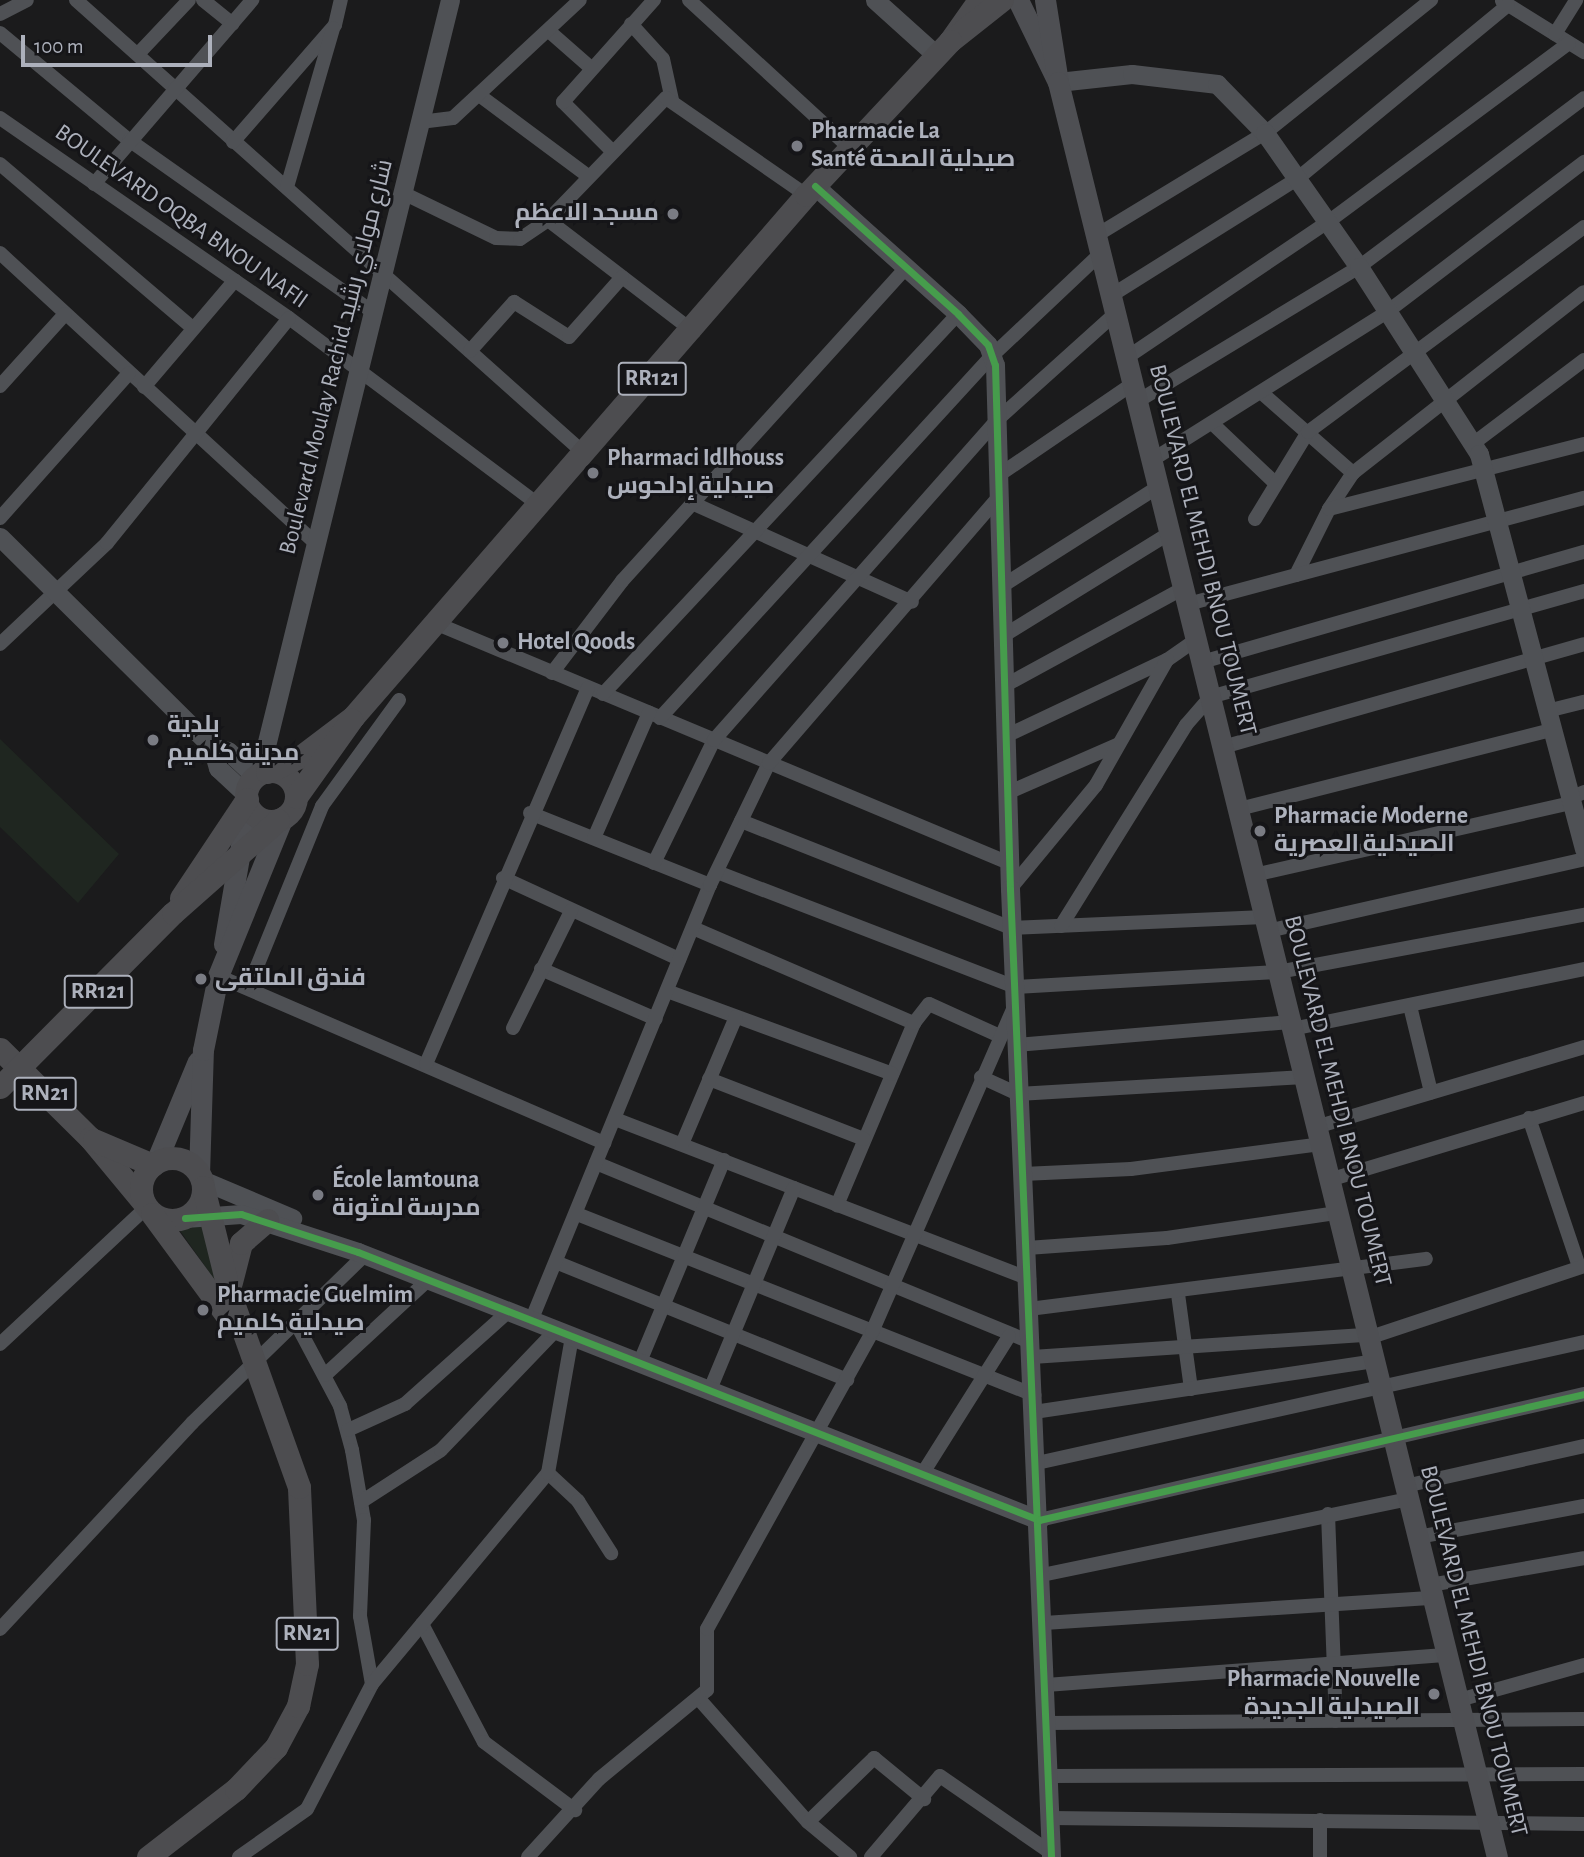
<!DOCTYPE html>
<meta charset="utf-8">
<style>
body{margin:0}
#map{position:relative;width:1584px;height:1857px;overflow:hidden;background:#1b1b1c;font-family:"Alegreya Sans",Cairo,sans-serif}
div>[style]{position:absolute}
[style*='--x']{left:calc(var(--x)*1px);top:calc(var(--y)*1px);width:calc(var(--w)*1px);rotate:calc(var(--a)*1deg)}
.green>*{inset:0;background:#1f2620}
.minor>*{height:14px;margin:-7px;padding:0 7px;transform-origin:7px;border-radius:7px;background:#4f5155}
.tertiary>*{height:19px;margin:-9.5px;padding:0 9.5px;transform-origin:9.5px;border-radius:9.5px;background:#4f5155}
.secondary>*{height:21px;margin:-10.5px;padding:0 10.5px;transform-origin:10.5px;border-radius:10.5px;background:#4e4f53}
.primary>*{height:23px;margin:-11.5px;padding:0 11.5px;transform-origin:11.5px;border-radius:11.5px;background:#4d4d50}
.primary>.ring{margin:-11.5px;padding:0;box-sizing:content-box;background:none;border:23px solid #4d4d50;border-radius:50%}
.cycleway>*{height:7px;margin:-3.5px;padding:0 3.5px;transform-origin:3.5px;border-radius:3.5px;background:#469c4c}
.dots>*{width:19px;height:19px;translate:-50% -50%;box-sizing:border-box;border:4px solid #151518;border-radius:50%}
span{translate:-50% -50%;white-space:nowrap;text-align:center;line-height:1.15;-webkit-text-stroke:6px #151518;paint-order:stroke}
.shield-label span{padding:2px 5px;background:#151518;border:2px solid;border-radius:5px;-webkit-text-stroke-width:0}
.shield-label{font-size:23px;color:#adb1bc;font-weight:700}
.poi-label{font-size:24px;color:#adb1bc;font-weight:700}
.left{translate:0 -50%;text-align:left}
.right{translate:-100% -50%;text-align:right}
.street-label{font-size:24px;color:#adb1bc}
.scale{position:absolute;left:21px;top:35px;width:191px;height:32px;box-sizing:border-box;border:4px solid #adb1bc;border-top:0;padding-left:9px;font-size:21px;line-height:24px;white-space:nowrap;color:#adb1bc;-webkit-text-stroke:5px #151518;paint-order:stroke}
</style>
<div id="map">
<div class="green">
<div style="clip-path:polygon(0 739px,119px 854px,78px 903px,0 827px)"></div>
<div style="clip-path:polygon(204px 1217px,228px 1299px,174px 1222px)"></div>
</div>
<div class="minor">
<div style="--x:76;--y:0;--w:682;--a:41.73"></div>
<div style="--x:203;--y:0;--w:38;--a:39"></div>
<div style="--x:689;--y:0;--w:219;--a:42.6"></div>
<div style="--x:1502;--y:1;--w:97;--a:31.9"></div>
<div style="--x:0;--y:14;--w:30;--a:-27"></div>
<div style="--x:631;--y:24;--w:47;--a:47.6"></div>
<div style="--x:663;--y:59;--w:42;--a:77.6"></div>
<div style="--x:550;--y:32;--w:53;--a:41.2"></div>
<div style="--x:0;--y:33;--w:168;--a:39.7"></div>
<div style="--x:129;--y:140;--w:299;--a:35.2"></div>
<div style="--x:1555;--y:34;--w:40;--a:-58"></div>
<div style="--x:138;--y:54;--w:74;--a:-46.6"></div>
<div style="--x:479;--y:95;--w:136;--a:36.6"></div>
<div style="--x:0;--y:118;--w:351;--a:34.7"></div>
<div style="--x:289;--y:318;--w:311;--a:36.8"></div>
<div style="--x:420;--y:122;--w:33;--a:-7"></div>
<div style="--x:453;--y:118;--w:173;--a:-42.9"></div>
<div style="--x:233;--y:142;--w:155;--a:-48.9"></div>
<div style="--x:335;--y:25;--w:26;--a:-77"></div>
<div style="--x:611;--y:150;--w:68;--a:-135"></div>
<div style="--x:563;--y:102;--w:137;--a:-48.3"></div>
<div style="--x:0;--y:164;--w:253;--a:40.4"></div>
<div style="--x:94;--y:184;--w:243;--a:-49.3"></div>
<div style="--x:287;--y:187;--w:165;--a:-73.8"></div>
<div style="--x:403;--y:193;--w:103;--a:25.8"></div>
<div style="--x:496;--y:238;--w:24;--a:2"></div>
<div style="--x:520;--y:239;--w:34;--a:-34"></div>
<div style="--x:548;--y:220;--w:170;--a:-46"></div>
<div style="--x:666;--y:98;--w:170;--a:34.7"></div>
<div style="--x:548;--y:220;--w:184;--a:37.5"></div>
<div style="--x:1097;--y:235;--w:197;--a:-31.3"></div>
<div style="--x:1265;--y:133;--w:213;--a:-38.7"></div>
<div style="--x:0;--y:253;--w:430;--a:42.6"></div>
<div style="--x:1112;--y:295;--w:218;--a:-32.1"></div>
<div style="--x:1297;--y:179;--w:273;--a:-39.5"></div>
<div style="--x:470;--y:351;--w:66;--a:-48.1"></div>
<div style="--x:514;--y:302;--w:65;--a:32.5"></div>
<div style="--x:569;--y:337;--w:80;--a:-48.5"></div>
<div style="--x:1129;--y:356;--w:240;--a:-34"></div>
<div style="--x:1328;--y:222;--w:300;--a:-36.6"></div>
<div style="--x:0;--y:386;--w:97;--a:-47.9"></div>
<div style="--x:144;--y:387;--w:140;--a:-49.6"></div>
<div style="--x:1263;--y:394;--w:120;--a:41.3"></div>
<div style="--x:1138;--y:401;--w:258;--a:-31.2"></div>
<div style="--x:1359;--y:267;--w:281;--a:-36.9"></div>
<div style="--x:1215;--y:426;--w:83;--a:43.5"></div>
<div style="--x:1474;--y:443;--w:138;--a:-37"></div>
<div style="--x:1152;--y:460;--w:278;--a:-32.2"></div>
<div style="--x:1387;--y:312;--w:248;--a:-37.3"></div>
<div style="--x:999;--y:475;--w:163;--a:-34.3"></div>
<div style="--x:692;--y:503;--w:241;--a:24.2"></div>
<div style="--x:1329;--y:509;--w:43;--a:-56.3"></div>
<div style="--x:1353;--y:473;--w:293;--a:-38.1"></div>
<div style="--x:0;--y:518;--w:194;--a:-48.3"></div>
<div style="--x:1255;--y:519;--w:102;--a:-58.7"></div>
<div style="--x:1308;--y:432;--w:344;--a:-36.6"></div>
<div style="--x:1296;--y:575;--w:74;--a:-63.4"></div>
<div style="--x:1329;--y:509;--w:263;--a:-14.3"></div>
<div style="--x:1002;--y:586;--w:185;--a:-32.4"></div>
<div style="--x:1188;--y:604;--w:410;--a:-15"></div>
<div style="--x:435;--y:623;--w:622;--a:22.69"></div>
<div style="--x:1003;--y:636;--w:196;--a:-31.7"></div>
<div style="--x:0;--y:644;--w:147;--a:-43.3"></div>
<div style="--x:107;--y:543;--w:289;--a:-51"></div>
<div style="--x:1202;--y:662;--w:398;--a:-16.1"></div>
<div style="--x:552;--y:673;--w:116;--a:-52.7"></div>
<div style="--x:622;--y:581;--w:423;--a:-47.8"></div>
<div style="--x:1004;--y:686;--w:205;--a:-28.6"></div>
<div style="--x:603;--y:694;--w:520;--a:-46.95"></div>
<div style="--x:1547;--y:711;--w:38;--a:-14"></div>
<div style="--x:660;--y:718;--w:494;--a:-47.5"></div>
<div style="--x:994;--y:354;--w:147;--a:-43.3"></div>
<div style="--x:1006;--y:736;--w:178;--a:-25.3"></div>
<div style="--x:1167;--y:660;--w:35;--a:-35"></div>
<div style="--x:1223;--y:747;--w:375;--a:-15.9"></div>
<div style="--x:1007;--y:793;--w:120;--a:-23.6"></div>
<div style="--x:1570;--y:798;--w:15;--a:-23"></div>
<div style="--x:1239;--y:809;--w:323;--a:-14.2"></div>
<div style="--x:530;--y:813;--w:194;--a:21.8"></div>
<div style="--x:741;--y:821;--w:290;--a:21.6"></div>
<div style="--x:1011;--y:928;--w:254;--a:-2.5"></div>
<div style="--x:594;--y:838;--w:137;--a:-66.3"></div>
<div style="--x:654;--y:863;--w:137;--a:-64"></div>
<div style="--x:714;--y:740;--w:427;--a:-48.5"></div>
<div style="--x:997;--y:420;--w:160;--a:-42"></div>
<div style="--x:717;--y:872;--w:319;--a:21.1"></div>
<div style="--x:1015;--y:987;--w:263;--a:-3.3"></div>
<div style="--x:1278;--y:972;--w:311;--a:-10.6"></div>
<div style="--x:1254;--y:875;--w:325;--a:-12.8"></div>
<div style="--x:503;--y:878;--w:194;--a:24.7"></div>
<div style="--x:1010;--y:889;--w:135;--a:-50.4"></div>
<div style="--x:1096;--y:785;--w:144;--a:-60.4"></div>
<div style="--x:1061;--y:926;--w:237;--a:-58.1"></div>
<div style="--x:1186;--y:725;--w:37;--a:-49"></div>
<div style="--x:1210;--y:697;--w:389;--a:-15.8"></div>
<div style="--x:693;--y:928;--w:241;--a:23.3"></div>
<div style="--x:914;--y:1023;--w:198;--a:112.9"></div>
<div style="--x:1268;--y:931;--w:324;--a:-12.8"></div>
<div style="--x:541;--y:969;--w:125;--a:23.5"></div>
<div style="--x:218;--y:976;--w:421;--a:23.4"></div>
<div style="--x:249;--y:986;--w:194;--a:-67.9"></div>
<div style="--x:322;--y:806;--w:131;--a:-54"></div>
<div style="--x:667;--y:991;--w:240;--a:20.2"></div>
<div style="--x:1410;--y:1006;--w:89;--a:76.3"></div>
<div style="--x:914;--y:1023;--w:24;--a:-52"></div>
<div style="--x:929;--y:1004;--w:78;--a:24.3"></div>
<div style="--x:513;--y:1028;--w:131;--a:-63.6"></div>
<div style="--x:1292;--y:1029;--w:298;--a:-11.6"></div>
<div style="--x:1016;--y:1045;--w:275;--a:-4.8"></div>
<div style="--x:426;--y:1064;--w:409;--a:-66.7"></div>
<div style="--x:981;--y:1077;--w:41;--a:24.7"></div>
<div style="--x:1018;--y:1094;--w:287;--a:-3.4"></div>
<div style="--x:709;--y:1079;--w:166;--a:21.2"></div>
<div style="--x:1529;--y:1118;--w:157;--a:71.4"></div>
<div style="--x:615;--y:1119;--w:444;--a:21.1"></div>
<div style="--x:1316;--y:1127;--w:280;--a:-16.6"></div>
<div style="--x:682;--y:1144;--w:138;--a:-67"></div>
<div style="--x:596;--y:1163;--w:470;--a:22.4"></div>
<div style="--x:1023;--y:1174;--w:108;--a:-2.7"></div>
<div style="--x:1131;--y:1169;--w:191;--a:-7.5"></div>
<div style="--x:1329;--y:1180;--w:266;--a:-16.8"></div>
<div style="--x:577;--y:1214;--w:492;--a:21.6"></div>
<div style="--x:1027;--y:1248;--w:140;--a:-4.1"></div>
<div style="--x:1167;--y:1238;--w:172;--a:-8.4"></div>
<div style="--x:558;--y:1263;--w:312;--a:22"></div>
<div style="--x:1178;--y:1294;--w:96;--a:82.2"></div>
<div style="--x:1029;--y:1309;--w:400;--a:-7.2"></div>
<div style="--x:531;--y:1321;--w:471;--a:-67.7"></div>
<div style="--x:710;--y:885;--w:136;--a:-64.2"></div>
<div style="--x:769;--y:763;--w:354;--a:-49.2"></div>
<div style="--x:297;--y:1325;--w:92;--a:62"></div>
<div style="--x:340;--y:1406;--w:46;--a:74.7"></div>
<div style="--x:352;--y:1450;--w:71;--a:80.3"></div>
<div style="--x:364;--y:1520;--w:96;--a:92.4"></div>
<div style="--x:360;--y:1616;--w:69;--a:80"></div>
<div style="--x:1368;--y:1338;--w:228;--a:-18.4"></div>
<div style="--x:0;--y:1344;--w:201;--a:-43"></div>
<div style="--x:1032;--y:1357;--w:336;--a:-3.8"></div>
<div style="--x:639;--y:1364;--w:221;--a:-67.4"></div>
<div style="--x:325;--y:1375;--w:140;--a:-42.7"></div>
<div style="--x:709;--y:1392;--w:221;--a:-67.4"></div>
<div style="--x:1034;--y:1412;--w:344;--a:-8.5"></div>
<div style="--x:348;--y:1430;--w:63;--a:-24.5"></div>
<div style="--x:405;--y:1404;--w:138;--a:-41.8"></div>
<div style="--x:1037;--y:1463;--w:560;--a:-12.47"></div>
<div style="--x:548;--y:1473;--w:41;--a:43"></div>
<div style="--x:578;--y:1501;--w:62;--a:57.6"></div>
<div style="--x:921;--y:1476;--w:165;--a:-57.8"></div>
<div style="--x:1405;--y:1486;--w:183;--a:-12.6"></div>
<div style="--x:361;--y:1502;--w:95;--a:-33"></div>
<div style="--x:441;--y:1450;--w:165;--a:-46.2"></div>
<div style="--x:1328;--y:1514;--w:207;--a:87.8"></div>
<div style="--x:1039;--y:1520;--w:559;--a:-13.02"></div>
<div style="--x:1418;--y:1537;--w:169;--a:-10.6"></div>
<div style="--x:1042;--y:1575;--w:375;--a:-11.7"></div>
<div style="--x:1430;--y:1585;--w:156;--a:-9.9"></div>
<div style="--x:1044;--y:1623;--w:390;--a:-3.7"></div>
<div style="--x:422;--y:1624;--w:133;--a:62.3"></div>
<div style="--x:484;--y:1742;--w:114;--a:36.8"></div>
<div style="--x:0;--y:1629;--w:282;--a:-47"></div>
<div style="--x:192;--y:1423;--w:241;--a:-44.2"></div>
<div style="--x:1046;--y:1685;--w:403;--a:-4.3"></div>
<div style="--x:699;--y:1699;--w:164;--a:48.5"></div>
<div style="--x:808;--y:1822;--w:55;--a:39.8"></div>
<div style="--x:1459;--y:1700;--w:130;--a:-15.6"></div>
<div style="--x:1047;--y:1723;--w:537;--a:-0.43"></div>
<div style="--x:1049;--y:1776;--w:535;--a:-0.21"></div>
<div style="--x:1050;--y:1818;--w:534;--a:0.64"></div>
<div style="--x:808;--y:1822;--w:92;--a:-44.1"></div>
<div style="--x:874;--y:1758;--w:65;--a:39.4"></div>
<div style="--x:239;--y:1857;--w:83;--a:-35.2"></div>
<div style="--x:307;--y:1809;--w:141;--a:-62.5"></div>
<div style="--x:372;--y:1684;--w:275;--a:-50.2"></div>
<div style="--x:548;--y:1473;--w:138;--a:-80"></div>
<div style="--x:528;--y:1857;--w:105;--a:-47.7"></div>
<div style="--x:599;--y:1779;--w:140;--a:-39.5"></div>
<div style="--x:707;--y:1690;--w:61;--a:-90"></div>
<div style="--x:707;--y:1629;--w:340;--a:-60.9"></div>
<div style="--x:872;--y:1332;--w:355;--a:-66.4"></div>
<div style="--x:871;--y:1857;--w:106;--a:-49.6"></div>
<div style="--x:940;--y:1776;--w:135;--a:34.7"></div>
<div style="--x:1320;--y:1857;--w:37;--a:-90"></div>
</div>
<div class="tertiary">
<div style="--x:875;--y:0;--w:82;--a:42"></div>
<div style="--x:1058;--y:82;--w:74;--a:-6.2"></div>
<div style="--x:1132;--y:74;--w:86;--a:6.7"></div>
<div style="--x:1217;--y:84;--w:69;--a:45.6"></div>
<div style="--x:1265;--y:133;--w:164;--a:55"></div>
<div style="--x:1359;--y:267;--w:222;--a:57.3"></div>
<div style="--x:1479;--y:454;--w:409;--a:75.1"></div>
<div style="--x:815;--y:186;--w:192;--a:41.8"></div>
<div style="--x:958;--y:314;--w:43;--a:45.9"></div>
<div style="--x:988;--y:345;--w:21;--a:71"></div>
<div style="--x:995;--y:365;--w:524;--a:88.36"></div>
<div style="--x:1010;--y:889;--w:969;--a:87.57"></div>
<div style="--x:0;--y:537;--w:298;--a:44.7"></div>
<div style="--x:212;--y:747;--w:16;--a:14"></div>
<div style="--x:228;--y:751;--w:38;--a:43"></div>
<div style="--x:212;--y:747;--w:22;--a:74"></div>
<div style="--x:218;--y:768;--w:40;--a:43"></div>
<div style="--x:259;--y:774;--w:797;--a:-76.14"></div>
<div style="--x:202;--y:1180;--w:98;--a:22.9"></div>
<div style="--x:185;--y:1218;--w:56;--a:-4.1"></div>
<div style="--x:241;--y:1214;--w:123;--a:18"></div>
<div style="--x:358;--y:1252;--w:732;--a:21.48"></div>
</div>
<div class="secondary">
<div style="--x:1018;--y:0;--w:91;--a:64"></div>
<div style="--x:1045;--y:0;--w:83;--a:81"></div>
<div style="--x:1058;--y:82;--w:1828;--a:76.11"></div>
<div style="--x:224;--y:944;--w:141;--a:-80.2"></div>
<div style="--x:156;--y:1162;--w:109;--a:-67.4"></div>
<div style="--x:199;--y:1175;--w:125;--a:-88.2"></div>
<div style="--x:203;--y:1050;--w:76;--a:-78.5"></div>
<div style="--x:218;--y:976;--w:172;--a:-67.8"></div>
</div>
<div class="primary">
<div style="--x:979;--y:0;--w:50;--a:125.3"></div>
<div style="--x:950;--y:41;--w:66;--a:-38.3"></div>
<div class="ring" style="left:246px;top:771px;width:27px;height:27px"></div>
<div style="--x:267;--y:772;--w:40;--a:-25"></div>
<div style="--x:303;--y:755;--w:63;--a:-37.2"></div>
<div style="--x:353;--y:717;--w:691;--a:-49.05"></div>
<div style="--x:806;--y:195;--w:211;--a:-46.9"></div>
<div style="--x:296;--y:797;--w:95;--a:-54.5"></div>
<div style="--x:181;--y:898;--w:119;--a:-56.3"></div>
<div style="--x:0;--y:1049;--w:127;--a:44.7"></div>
<div style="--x:90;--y:1138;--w:85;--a:50.3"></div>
<div style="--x:0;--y:1087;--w:245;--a:-45.2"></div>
<div style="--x:173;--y:913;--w:140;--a:-41.5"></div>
<div style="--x:94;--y:1140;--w:64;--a:23"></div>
<div class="ring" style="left:141px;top:1158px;width:39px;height:39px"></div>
<div style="--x:152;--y:1214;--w:133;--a:53.6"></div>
<div style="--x:231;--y:1282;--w:40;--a:-75.6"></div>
<div style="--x:241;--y:1243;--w:35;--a:-41"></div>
<div style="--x:148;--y:1857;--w:111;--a:-37.7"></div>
<div style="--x:236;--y:1789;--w:58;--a:-46.4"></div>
<div style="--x:276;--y:1747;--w:47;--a:-61.8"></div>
<div style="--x:298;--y:1706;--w:43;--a:-77.9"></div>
<div style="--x:307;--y:1664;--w:177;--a:-92.6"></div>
<div style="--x:299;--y:1487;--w:207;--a:-109.7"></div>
<div style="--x:229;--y:1292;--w:108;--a:-103.9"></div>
</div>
<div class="cycleway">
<div style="--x:815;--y:186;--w:192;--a:41.8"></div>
<div style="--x:958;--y:314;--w:43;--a:45.9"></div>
<div style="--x:988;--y:345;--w:21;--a:71"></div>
<div style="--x:995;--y:365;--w:524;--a:88.36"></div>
<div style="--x:1010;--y:889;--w:969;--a:87.57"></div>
<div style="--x:185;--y:1218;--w:56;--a:-4.1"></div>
<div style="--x:241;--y:1214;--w:123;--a:18"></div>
<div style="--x:358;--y:1252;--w:732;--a:21.48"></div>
<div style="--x:1039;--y:1520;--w:559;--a:-13.02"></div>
</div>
<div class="dots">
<div style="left:797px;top:146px;background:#7a7c84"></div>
<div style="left:673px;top:214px;background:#7a7c84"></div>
<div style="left:593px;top:473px;background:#7a7c84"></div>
<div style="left:503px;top:643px;background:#7a7c84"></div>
<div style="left:153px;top:740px;background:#7a7c84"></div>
<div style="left:1260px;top:831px;background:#7a7c84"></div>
<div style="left:201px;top:979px;background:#7a7c84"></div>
<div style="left:318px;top:1195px;background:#7a7c84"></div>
<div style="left:203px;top:1310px;background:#7a7c84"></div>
<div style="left:1434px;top:1694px;background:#7a7c84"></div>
</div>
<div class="shield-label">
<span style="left:652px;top:379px">RR121</span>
<span style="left:98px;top:992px">RR121</span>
<span style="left:45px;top:1094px">RN21</span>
<span style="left:307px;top:1634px">RN21</span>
</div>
<div class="poi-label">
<span class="left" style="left:811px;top:146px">Pharmacie La<br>Santé صيدلية الصحة</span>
<span class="right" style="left:659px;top:214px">مسجد الاعظم</span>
<span class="left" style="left:607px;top:473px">Pharmaci Idlhouss<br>صيدلية إدلحوس</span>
<span class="left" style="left:517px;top:643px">Hotel Qoods</span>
<span class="left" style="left:167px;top:740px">بلدية<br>مدينة كلميم</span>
<span class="left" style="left:1274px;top:831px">Pharmacie Moderne<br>الصيدلية العصرية</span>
<span class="left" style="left:215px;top:979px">فندق الملتقى</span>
<span class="left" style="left:332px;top:1195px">École lamtouna<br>مدرسة لمثونة</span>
<span class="left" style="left:217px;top:1310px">Pharmacie Guelmim<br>صيدلية كلميم</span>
<span class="right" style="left:1420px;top:1694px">Pharmacie Nouvelle<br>الصيدلية الجديدة</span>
</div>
<div class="street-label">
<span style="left:181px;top:217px;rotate:35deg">BOULEVARD OQBA BNOU NAFII</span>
<span style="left:337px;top:357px;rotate:-76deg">Boulevard Moulay Rachid شارع مولاي رشيد</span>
<span style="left:1202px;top:550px;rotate:76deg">BOULEVARD EL MEHDI BNOU TOUMERT</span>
<span style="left:1337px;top:1101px;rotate:76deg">BOULEVARD EL MEHDI BNOU TOUMERT</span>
<span style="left:1473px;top:1651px;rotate:76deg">BOULEVARD EL MEHDI BNOU TOUMERT</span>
</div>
<div class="scale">100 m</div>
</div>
